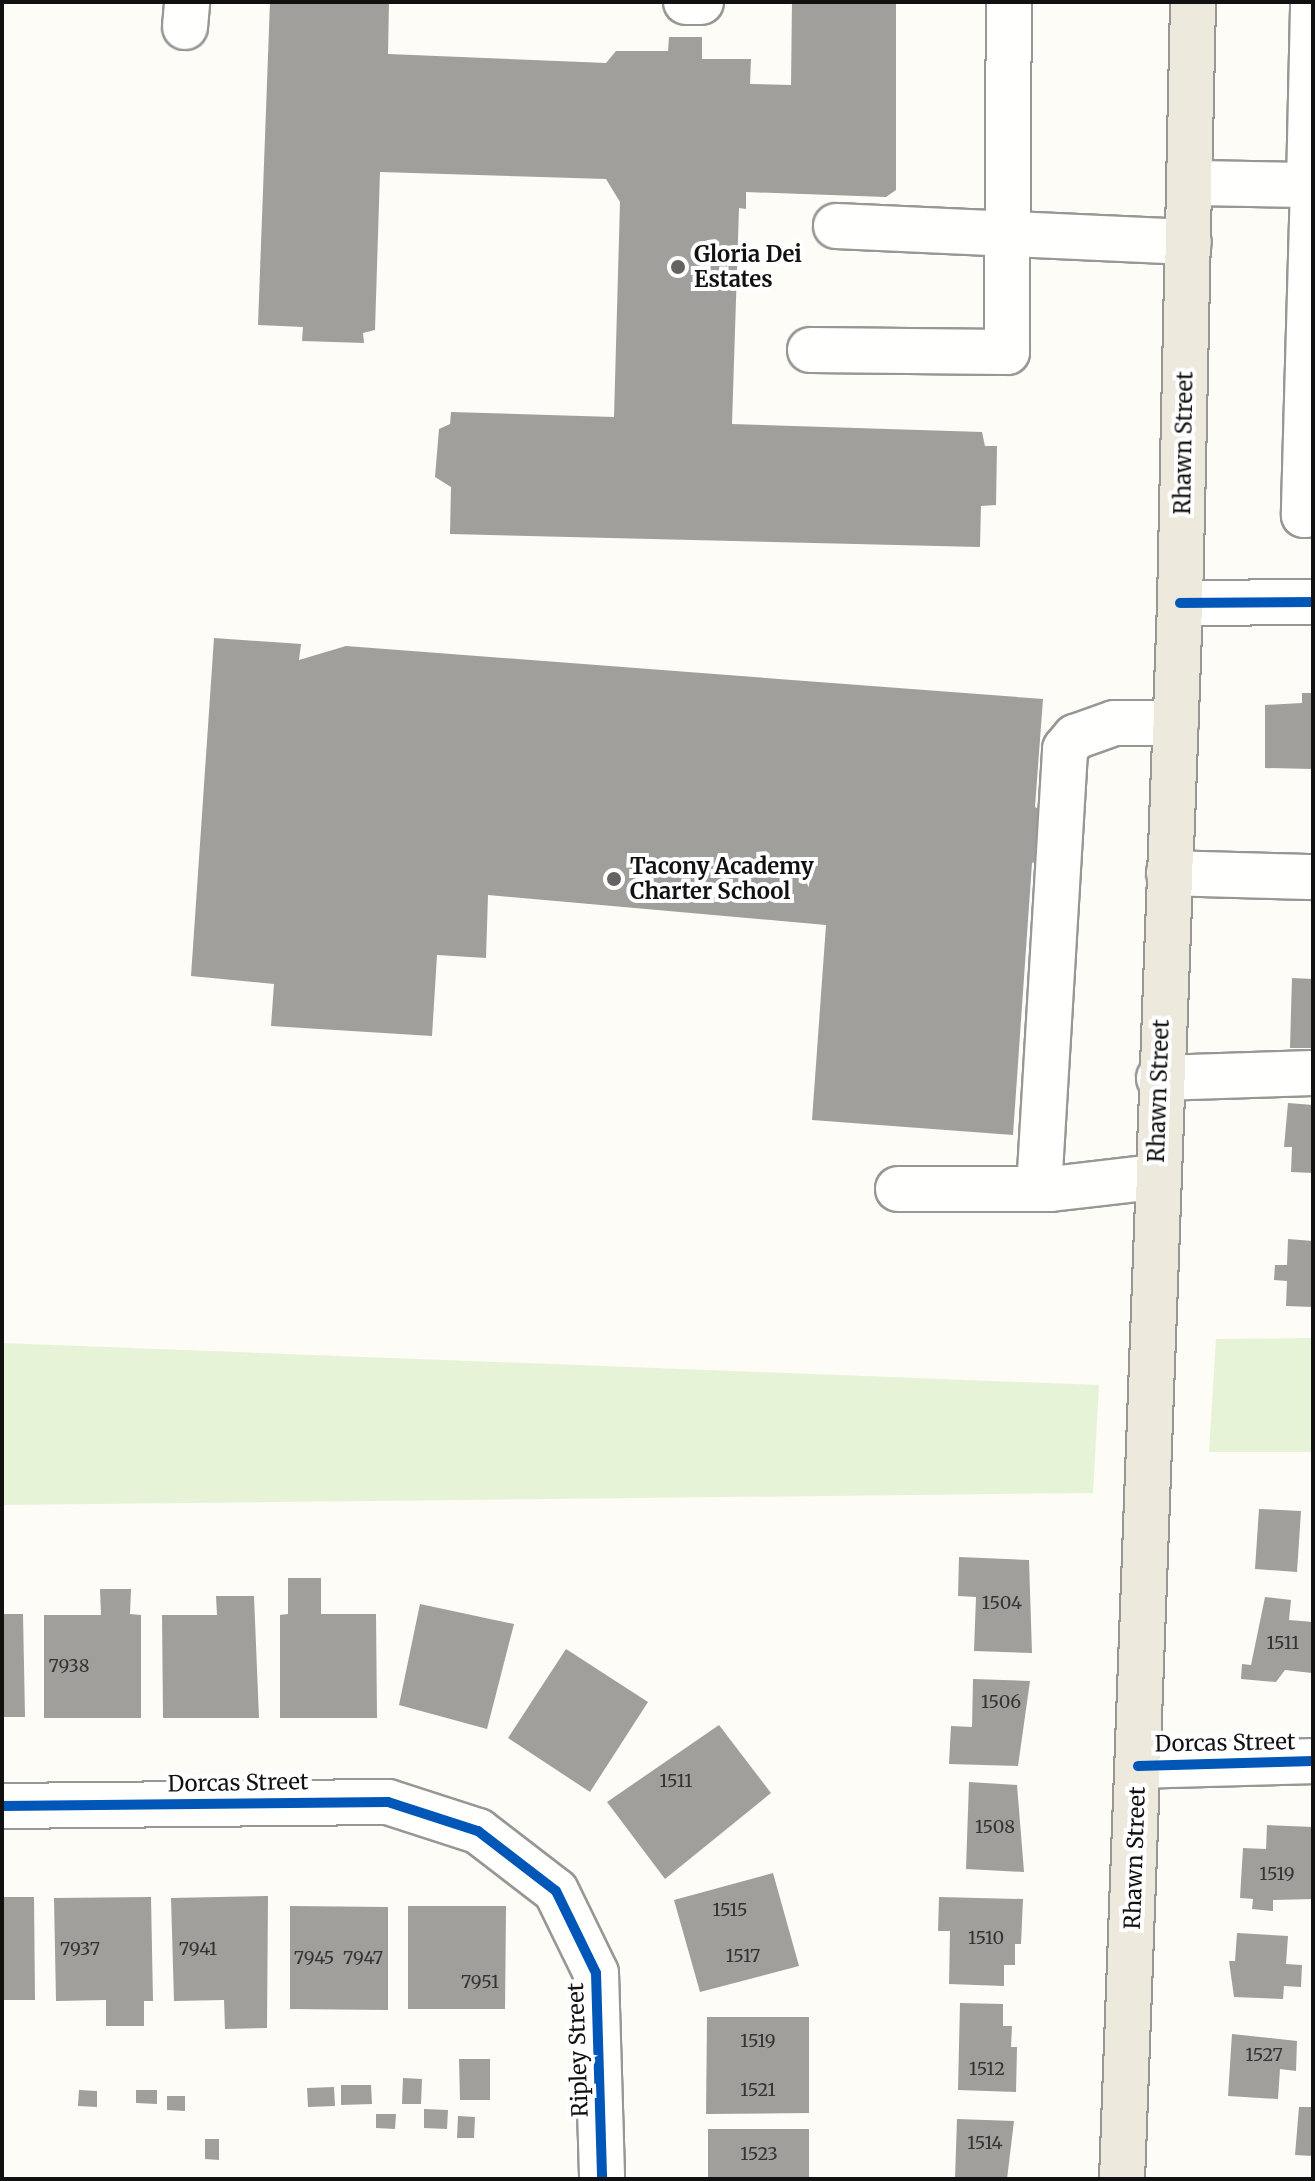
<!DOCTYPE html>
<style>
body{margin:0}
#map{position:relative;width:1315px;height:2181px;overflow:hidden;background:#fdfcf7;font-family:Merriweather,serif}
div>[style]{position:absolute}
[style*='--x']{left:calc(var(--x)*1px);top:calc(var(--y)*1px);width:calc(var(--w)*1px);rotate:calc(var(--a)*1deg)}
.green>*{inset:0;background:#e7f3d7}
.building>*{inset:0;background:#a19f9c}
.roads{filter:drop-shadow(2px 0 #979795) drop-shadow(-2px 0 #979795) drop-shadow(0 2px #979795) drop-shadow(0 -2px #979795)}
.minor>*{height:44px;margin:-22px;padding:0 22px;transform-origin:22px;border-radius:22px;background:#fffffe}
.major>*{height:44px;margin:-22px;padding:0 22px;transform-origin:22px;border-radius:22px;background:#ede9dc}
.cycleway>*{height:10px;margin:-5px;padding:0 5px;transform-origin:5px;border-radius:5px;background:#0057b8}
.dots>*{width:22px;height:22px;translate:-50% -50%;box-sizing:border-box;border:4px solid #fff;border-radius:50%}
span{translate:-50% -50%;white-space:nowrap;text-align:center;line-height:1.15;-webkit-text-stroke:8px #fff;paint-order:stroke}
.number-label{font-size:18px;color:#353434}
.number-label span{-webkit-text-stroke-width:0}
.poi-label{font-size:22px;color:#111;font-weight:700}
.left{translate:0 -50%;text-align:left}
.street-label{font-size:22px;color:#111}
.frame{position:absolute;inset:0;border:4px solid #111;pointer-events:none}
</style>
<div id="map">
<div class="green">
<div style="clip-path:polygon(1313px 1338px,1313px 1452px,1209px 1452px,1216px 1339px)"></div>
<div style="clip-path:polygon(2px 1343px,1099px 1385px,1093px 1493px,2px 1505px)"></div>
</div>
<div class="building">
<div style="clip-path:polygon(270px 2px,389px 2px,388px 54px,606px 63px,616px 51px,668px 51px,669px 37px,702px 37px,702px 59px,751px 59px,750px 84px,791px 85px,792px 2px,896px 2px,896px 190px,886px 197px,746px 192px,746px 209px,739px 208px,732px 424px,982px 432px,985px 446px,997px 446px,996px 505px,981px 506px,980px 547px,450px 534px,451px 487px,435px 477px,439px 429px,450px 424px,451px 412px,614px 417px,620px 202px,606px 179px,380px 172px,375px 330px,363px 333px,364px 343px,302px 341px,303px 327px,258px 325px)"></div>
<div style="clip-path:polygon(214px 638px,301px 644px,299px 660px,346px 646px,1043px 699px,1035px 807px,1050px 816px,1046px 858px,1032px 863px,1013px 1135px,812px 1120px,826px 925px,488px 895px,486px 958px,437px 955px,432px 1036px,271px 1026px,274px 984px,191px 976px)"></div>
<div style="clip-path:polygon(1302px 693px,1313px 693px,1313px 769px,1265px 768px,1265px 705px,1302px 703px)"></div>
<div style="clip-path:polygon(1292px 978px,1313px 979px,1313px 1048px,1290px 1048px)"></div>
<div style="clip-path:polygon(1288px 1103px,1313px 1105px,1313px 1173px,1291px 1172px,1292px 1147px,1284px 1147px)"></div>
<div style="clip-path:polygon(1288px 1239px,1313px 1241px,1313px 1307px,1286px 1306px,1287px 1281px,1274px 1280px,1275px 1265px,1287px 1265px)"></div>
<div style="clip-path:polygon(1259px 1509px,1301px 1511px,1297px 1572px,1255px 1569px)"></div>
<div style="clip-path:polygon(959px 1557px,1029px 1560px,1032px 1653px,974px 1651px,976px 1597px,958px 1596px)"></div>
<div style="clip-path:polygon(288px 1578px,321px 1578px,321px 1614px,376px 1614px,377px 1718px,280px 1718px,280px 1615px,288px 1614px)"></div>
<div style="clip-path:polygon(100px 1589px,131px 1589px,130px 1614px,141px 1615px,141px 1718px,44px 1718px,44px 1615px,101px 1615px)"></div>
<div style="clip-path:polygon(216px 1596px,254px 1596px,259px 1718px,163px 1718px,162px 1615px,217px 1615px)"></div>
<div style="clip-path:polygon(1265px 1597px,1291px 1600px,1289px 1620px,1313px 1622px,1312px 1673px,1285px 1670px,1276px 1682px,1241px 1679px,1242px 1664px,1251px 1665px)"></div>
<div style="clip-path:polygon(420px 1604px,514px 1624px,487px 1729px,399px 1705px)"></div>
<div style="clip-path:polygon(2px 1614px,23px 1614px,25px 1717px,2px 1717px)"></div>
<div style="clip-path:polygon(566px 1649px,648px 1702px,590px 1792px,508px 1738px)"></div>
<div style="clip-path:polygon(973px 1679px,1030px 1681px,1018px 1766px,949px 1764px,951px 1726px,972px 1727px)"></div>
<div style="clip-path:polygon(719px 1725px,771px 1793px,665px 1879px,607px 1802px)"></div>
<div style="clip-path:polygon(969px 1782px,1017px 1785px,1024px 1872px,966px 1869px)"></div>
<div style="clip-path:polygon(1267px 1825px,1313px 1827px,1313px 1899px,1273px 1900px,1273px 1911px,1252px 1909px,1253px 1899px,1240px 1898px,1243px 1848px,1266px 1849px)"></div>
<div style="clip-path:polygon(773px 1873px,799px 1966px,700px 1992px,674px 1900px)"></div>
<div style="clip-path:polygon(268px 1896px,267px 2028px,225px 2029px,224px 2000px,174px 2001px,171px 1898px)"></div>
<div style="clip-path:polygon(2px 1897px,34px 1897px,35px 2000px,2px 2000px)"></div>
<div style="clip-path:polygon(151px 1897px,153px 2001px,144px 2001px,144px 2026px,106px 2026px,106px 2000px,56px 2001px,54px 1898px)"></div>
<div style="clip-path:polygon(939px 1897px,1023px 1899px,1021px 1944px,1015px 1944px,1015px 1965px,1004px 1965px,1004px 1986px,949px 1984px,950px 1931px,938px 1931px)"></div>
<div style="clip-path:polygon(290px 1906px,388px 1907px,388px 2010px,290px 2009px)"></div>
<div style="clip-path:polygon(408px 1906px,506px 1906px,505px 2009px,408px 2009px)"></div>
<div style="clip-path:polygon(1237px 1933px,1288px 1936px,1286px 1964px,1302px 1965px,1301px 1987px,1284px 1986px,1283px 1999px,1234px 1997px,1229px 1961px,1235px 1961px)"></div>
<div style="clip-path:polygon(960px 2003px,1003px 2004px,1003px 2026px,1012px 2026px,1011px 2047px,1017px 2047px,1016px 2092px,958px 2090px)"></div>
<div style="clip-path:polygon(707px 2017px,809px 2017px,809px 2113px,706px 2114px)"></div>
<div style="clip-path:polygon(1232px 2034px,1297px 2041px,1296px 2071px,1280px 2069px,1278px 2099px,1228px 2096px)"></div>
<div style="clip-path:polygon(459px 2059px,490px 2059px,490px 2100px,460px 2100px)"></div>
<div style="clip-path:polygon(403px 2078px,422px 2079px,421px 2104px,402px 2104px)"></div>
<div style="clip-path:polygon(341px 2085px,371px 2085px,372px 2104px,341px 2105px)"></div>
<div style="clip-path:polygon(334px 2087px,335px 2106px,308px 2107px,307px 2088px)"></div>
<div style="clip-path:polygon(79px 2090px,97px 2091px,97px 2107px,78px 2106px)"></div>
<div style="clip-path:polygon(136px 2090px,157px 2090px,157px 2104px,136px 2103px)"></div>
<div style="clip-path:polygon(167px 2096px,185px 2096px,185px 2111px,167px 2110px)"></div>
<div style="clip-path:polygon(1299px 2107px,1313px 2107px,1313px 2156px,1295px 2155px)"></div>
<div style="clip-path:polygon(424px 2109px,448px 2110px,447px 2129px,424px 2128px)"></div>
<div style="clip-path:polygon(376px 2114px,396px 2114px,395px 2129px,376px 2128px)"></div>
<div style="clip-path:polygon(458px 2116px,475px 2117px,474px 2138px,457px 2138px)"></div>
<div style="clip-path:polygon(957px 2119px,1014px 2121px,1007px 2179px,955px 2179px)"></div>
<div style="clip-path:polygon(708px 2129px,809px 2129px,809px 2179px,708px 2179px)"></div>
<div style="clip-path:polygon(205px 2139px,219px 2139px,219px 2160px,205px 2159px)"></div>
</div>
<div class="roads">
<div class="minor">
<div style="--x:686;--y:2;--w:15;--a:0"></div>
<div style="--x:185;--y:27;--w:25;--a:-85"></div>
<div style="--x:1192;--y:183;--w:117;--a:1"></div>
<div style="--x:1309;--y:185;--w:183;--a:-88.7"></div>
<div style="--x:1313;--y:185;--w:330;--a:91.6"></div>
<div style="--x:1304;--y:515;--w:9;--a:-6"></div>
<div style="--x:836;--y:226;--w:353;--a:2.6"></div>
<div style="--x:810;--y:350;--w:197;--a:0.6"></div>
<div style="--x:1007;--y:352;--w:350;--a:-89.7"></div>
<div style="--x:1180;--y:603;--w:133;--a:-0.4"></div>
<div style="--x:1169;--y:873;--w:144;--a:1.6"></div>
<div style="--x:1159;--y:1078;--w:154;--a:-1.9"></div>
<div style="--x:898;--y:1189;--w:153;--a:0"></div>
<div style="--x:1051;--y:1189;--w:105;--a:-6.6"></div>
<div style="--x:1039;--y:1189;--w:441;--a:-86.6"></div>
<div style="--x:1065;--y:749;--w:16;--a:-50"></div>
<div style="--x:1075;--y:737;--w:41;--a:-19.7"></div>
<div style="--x:1114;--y:723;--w:62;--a:0"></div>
<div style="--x:1138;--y:1766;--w:175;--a:-1.6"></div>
<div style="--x:2;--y:1806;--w:386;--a:-0.6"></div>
<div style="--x:388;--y:1802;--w:95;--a:17.9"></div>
<div style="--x:478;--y:1831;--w:98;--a:37.6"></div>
<div style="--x:556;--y:1891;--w:91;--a:64"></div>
<div style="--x:596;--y:1973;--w:206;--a:88.3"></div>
</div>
<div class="major">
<div style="--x:1122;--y:2179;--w:1577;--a:-87.89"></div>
<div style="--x:1180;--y:603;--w:601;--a:-88.76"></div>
</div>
</div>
<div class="cycleway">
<div style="--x:1180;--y:603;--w:133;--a:-0.4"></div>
<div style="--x:1138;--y:1766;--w:175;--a:-1.6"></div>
<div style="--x:2;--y:1806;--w:386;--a:-0.6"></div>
<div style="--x:388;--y:1802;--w:95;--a:17.9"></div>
<div style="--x:478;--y:1831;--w:98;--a:37.6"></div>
<div style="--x:556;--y:1891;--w:91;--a:64"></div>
<div style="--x:596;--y:1973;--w:206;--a:88.3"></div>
</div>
<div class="dots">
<div style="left:678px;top:267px;background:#646362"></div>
<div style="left:614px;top:879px;background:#646362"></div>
</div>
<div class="number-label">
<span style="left:1002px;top:1603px">1504</span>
<span style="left:1283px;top:1643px">1511</span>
<span style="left:69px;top:1666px">7938</span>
<span style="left:1001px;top:1702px">1506</span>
<span style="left:676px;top:1781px">1511</span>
<span style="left:995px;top:1827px">1508</span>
<span style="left:1277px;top:1874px">1519</span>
<span style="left:730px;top:1910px">1515</span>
<span style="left:986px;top:1938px">1510</span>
<span style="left:80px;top:1949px">7937</span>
<span style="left:198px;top:1949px">7941</span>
<span style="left:743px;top:1956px">1517</span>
<span style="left:314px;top:1958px">7945</span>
<span style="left:363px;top:1958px">7947</span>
<span style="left:480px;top:1982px">7951</span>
<span style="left:758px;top:2041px">1519</span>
<span style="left:1264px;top:2055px">1527</span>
<span style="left:987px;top:2069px">1512</span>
<span style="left:758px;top:2090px">1521</span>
<span style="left:985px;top:2143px">1514</span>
<span style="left:759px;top:2154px">1523</span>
</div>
<div class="poi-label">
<span class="left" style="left:694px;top:267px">Gloria Dei<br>Estates</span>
<span class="left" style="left:630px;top:879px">Tacony Academy<br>Charter School</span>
</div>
<div class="street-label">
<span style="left:1184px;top:443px;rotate:-89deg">Rhawn Street</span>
<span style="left:1159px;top:1091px;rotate:-88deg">Rhawn Street</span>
<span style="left:1225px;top:1743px;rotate:-1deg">Dorcas Street</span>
<span style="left:238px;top:1783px;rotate:-1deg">Dorcas Street</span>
<span style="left:1135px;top:1858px;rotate:-88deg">Rhawn Street</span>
<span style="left:578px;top:2050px;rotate:-92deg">Ripley Street</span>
</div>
<div class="frame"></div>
</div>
